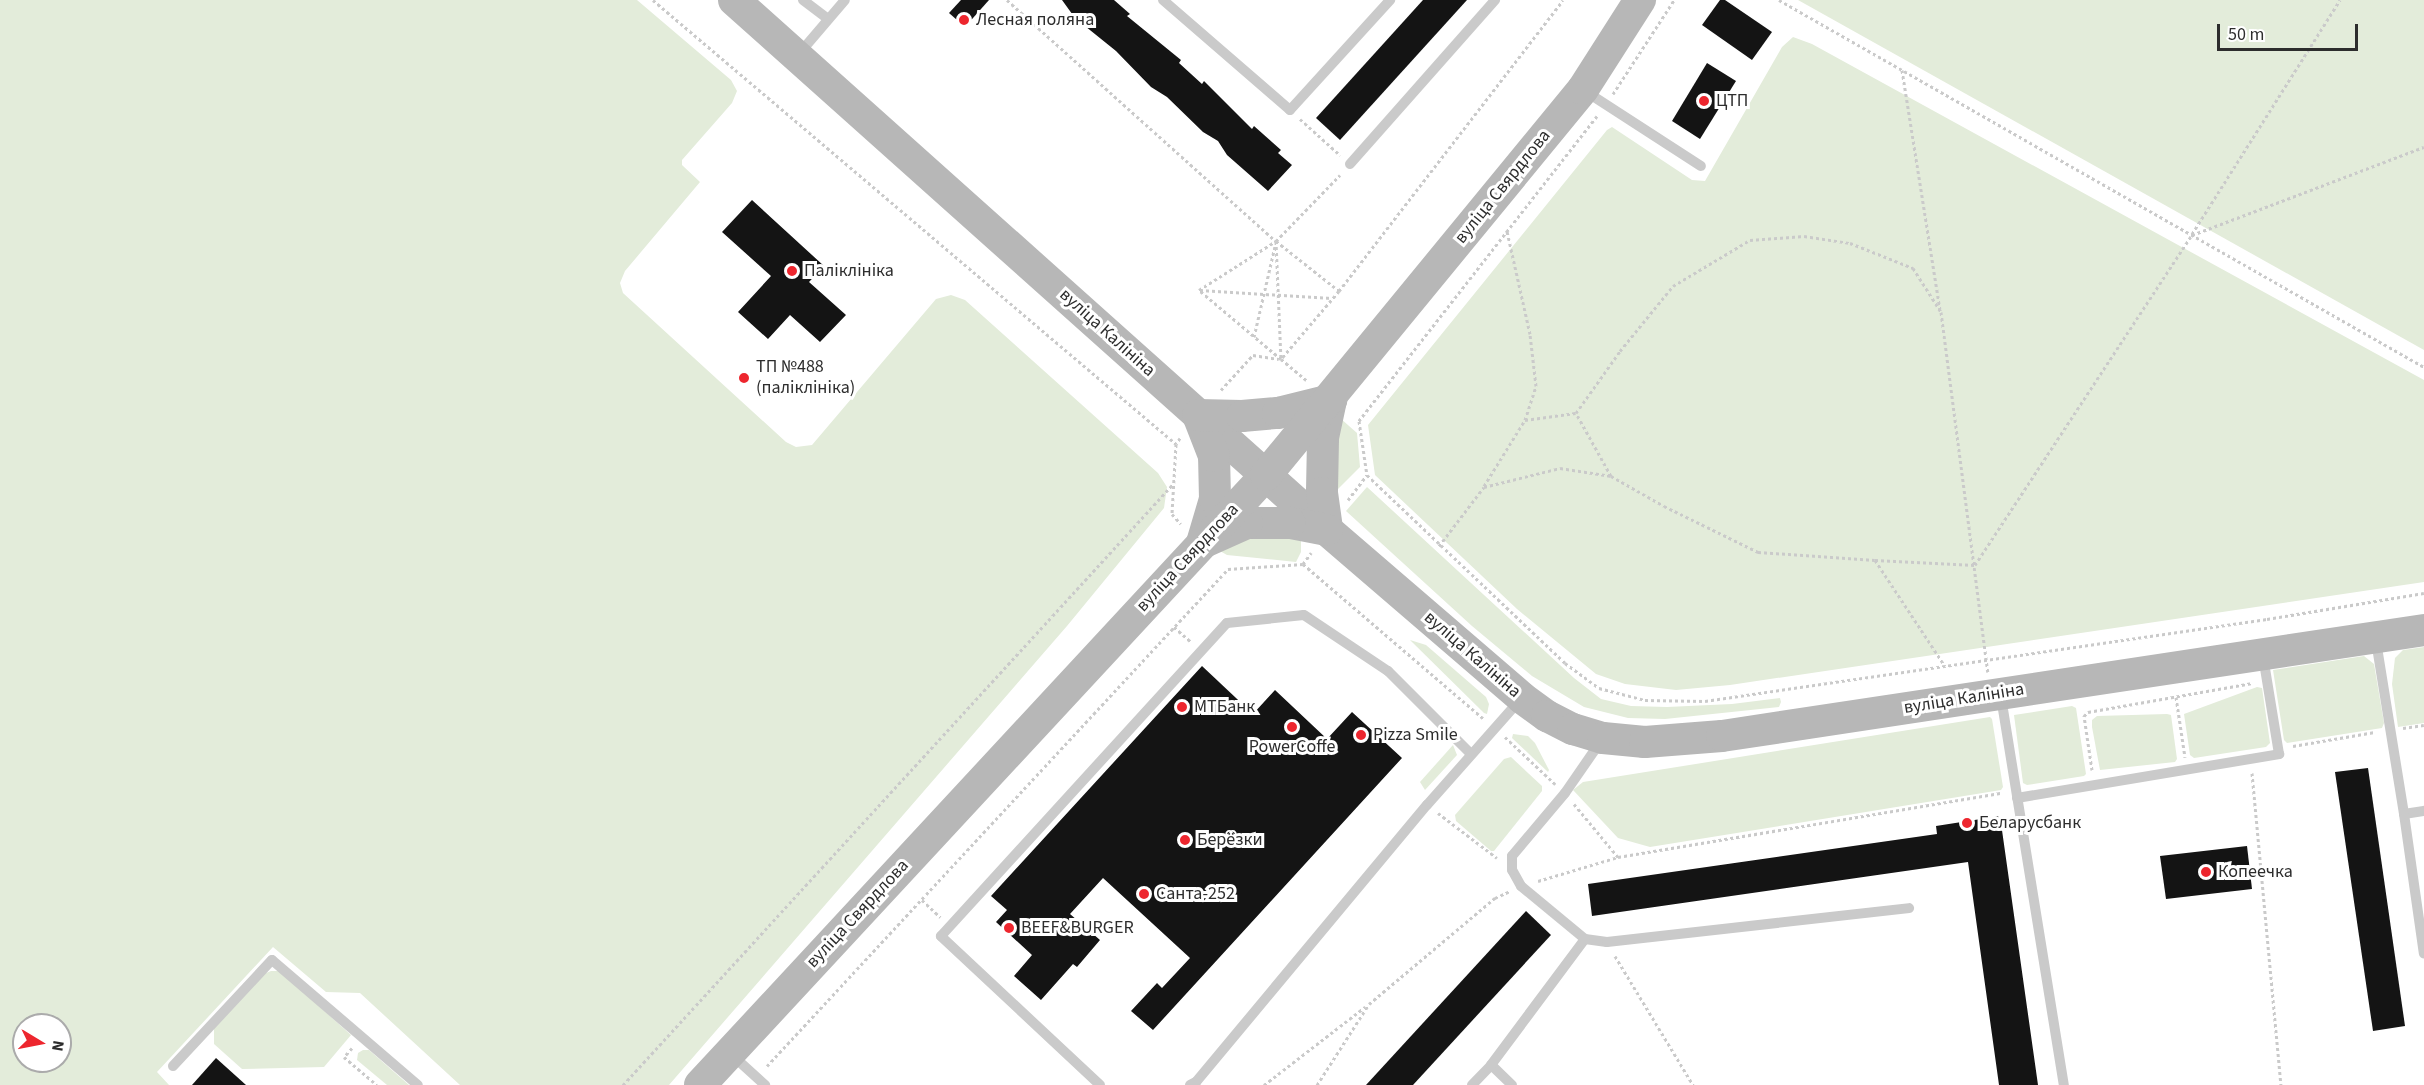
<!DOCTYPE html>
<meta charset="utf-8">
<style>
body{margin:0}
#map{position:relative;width:2424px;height:1085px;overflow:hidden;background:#fff;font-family:"Source Sans 3",sans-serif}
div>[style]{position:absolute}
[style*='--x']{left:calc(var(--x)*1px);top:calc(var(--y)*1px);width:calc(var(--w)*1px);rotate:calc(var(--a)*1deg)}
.green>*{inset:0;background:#e3ecda}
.building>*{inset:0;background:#141414}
.path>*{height:3px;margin-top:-1.5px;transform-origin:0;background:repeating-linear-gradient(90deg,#cacaca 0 3px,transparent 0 6px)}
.service>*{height:10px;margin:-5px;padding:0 5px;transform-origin:5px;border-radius:5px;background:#cacaca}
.secondary>*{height:32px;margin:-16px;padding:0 16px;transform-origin:16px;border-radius:16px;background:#b7b7b7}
.dots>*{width:16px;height:16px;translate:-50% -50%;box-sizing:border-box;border:3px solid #fff;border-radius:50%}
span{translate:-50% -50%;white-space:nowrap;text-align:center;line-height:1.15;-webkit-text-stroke:6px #fff;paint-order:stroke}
.poi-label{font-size:18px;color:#2d2d2d}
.left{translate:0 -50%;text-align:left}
.street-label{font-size:18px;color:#2d2d2d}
.north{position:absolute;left:12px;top:1013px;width:60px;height:60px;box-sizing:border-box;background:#fff;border:2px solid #ababab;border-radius:50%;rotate:100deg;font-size:16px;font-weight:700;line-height:24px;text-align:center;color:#2d2d2d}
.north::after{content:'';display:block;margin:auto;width:21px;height:27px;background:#ed262e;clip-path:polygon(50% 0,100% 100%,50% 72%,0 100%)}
.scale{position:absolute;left:2217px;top:24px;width:141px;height:27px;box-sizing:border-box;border:3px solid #2d2d2d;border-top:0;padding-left:8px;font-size:18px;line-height:21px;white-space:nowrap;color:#2d2d2d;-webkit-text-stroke:4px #fff;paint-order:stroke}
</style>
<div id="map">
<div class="green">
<div style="clip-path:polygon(evenodd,0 0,637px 0,731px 80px,737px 91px,732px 103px,682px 160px,682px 165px,700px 182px,625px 271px,620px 283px,623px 293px,786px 442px,796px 447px,812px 445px,936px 299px,951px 295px,965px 300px,1158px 473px,1167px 487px,1164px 508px,1067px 626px,669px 1085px,460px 1085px,360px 993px,326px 992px,273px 947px,157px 1072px,169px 1085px,0 1085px,0 0,24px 1025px,60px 1025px,60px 1061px,24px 1061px,24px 1025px)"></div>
<div style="clip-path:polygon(1798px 0,2424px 0,2424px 350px)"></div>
<div style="clip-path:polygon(1793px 37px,1812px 44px,2424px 380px,2424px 582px,1730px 685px,1676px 690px,1625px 684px,1596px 674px,1517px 609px,1375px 475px,1368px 425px,1607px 130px,1612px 127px,1692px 180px,1705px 181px,1782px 47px)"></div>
<div style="clip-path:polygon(1340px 418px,1357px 433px,1360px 467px,1336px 491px,1336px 427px)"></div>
<div style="clip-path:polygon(1367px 487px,1574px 678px,1601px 699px,1631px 706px,1667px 707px,1732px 704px,1780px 698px,1781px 702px,1779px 707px,1665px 719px,1628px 718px,1584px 707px,1532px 676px,1472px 626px,1346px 511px)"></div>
<div style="clip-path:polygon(1285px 534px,1301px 541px,1301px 552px,1296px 562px,1227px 555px,1220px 551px,1227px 540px)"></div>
<div style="clip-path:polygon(1410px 640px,1426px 645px,1486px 697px,1489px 704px,1487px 714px,1484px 713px)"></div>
<div style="clip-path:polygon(2424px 647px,2424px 723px,2398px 727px,2392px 684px,2395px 658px,2403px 650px)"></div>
<div style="clip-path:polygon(2364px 656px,2374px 664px,2384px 723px,2382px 728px,2287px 743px,2284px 740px,2273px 670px)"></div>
<div style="clip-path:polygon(2257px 687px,2262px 688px,2270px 743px,2266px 747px,2194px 758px,2190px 755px,2184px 714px)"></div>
<div style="clip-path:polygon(2072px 706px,2076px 708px,2086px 774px,2084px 776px,2027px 785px,2023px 783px,2014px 715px)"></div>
<div style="clip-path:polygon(2167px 714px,2171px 715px,2177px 759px,2175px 762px,2100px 770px,2092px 727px,2092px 720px,2097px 716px)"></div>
<div style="clip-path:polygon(1990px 717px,1992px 719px,2003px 787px,2001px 790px,1650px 847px,1618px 838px,1573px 790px,1583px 782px)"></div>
<div style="clip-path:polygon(1513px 734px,1528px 736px,1535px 743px,1549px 770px,1548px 772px,1512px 738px)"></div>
<div style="clip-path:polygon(1453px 745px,1457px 755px,1425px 790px,1420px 782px)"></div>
<div style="clip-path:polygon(1511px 757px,1542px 786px,1542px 791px,1494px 851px,1491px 851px,1456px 821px,1455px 815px,1504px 759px)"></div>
<div style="clip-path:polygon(271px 971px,280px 971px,351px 1035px,324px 1067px,242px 1069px,214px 1044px,214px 1024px,261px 975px)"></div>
<div style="clip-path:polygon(363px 1050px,369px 1050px,409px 1085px,387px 1085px,357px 1060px,358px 1053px)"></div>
</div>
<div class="building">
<div style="clip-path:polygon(961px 0,989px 0,965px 27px,949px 13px)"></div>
<div style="clip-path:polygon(1062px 0,1114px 0,1130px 14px,1127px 16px,1181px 60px,1179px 63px,1202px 84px,1204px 81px,1252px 129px,1254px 126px,1281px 150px,1278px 153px,1292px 165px,1268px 191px,1227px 155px,1218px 141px,1203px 132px,1167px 97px,1151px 87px,1116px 51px,1075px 18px)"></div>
<div style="clip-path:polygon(1423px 0,1467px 0,1340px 140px,1316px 118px)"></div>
<div style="clip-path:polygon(1720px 0,1725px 0,1772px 32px,1752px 60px,1702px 25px)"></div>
<div style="clip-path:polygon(1707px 63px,1736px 81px,1700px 139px,1672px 121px)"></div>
<div style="clip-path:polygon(752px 200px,824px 266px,809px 282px,846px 315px,820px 342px,790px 315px,768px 339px,738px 312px,771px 276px,722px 232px)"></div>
<div style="clip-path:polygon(1202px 666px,1253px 714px,1275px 690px,1327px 739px,1352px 712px,1402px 758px,1153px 1030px,1131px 1011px,1157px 983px,1162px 988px,1190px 958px,1103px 878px,1070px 914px,1100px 940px,1077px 967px,1073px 964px,1041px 1000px,1014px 976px,1032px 955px,996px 922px,1007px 910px,991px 896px)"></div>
<div style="clip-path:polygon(2368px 768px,2405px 1026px,2373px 1031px,2335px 772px)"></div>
<div style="clip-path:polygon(2000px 816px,2038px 1085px,1999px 1085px,1968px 862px,1592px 916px,1588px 884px,1937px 834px,1936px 826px)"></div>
<div style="clip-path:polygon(2247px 846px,2252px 889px,2166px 899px,2160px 856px)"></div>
<div style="clip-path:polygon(1526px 911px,1551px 935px,1413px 1085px,1366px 1085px)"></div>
<div style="clip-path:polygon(216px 1058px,246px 1085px,192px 1085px)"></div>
</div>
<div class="path">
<div style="--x:653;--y:0;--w:686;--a:40.33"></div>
<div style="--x:1007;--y:0;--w:361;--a:41.9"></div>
<div style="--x:1276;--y:241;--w:80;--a:38.4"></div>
<div style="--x:1339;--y:291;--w:89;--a:130.5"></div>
<div style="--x:1281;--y:359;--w:33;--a:40"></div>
<div style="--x:1779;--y:0;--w:742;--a:29.64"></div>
<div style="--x:1902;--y:70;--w:242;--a:81"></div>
<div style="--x:1613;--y:94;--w:112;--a:-57"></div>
<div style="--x:1597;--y:116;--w:387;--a:128"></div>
<div style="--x:1359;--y:421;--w:55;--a:81.6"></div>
<div style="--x:1367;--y:475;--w:273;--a:43.5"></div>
<div style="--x:1565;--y:663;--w:42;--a:36.3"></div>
<div style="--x:1599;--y:688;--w:48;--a:14.6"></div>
<div style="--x:1645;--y:700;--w:60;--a:1"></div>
<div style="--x:1705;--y:701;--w:568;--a:-8.3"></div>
<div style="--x:2267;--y:619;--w:159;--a:-9.4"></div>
<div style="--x:1300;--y:119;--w:54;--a:42"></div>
<div style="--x:2192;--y:234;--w:277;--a:-57.7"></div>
<div style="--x:1276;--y:241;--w:118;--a:87.6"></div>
<div style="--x:1281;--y:359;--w:107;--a:-139.9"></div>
<div style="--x:1199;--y:290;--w:91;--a:-32.5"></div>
<div style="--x:1276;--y:241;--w:92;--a:-45.9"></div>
<div style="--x:1200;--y:290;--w:132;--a:3.5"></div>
<div style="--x:1339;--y:291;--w:367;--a:-52.4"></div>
<div style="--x:1254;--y:337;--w:93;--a:-77"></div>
<div style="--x:1221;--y:390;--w:47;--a:-47.6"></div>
<div style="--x:1253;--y:355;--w:26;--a:9"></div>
<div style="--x:1525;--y:420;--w:51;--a:-7.8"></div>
<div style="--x:1180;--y:438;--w:7;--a:124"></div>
<div style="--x:1176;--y:444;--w:70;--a:93.3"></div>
<div style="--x:1172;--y:514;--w:13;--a:48"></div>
<div style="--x:1611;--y:476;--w:72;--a:-119.1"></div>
<div style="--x:1576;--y:413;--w:76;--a:-54.6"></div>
<div style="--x:1620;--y:351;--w:84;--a:-50.8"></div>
<div style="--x:1673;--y:286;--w:90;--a:-30.9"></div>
<div style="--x:1750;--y:240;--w:54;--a:-4.2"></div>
<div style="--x:1804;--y:236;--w:47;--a:8.7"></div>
<div style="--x:1850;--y:243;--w:68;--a:21.6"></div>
<div style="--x:1913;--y:268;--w:52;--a:57.5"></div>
<div style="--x:1941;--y:312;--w:363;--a:82.6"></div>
<div style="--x:1484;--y:486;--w:78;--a:-58.2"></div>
<div style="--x:1525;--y:420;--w:36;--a:-72"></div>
<div style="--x:1536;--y:386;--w:52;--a:-96.6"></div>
<div style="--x:1530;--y:334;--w:106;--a:-102.6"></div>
<div style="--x:1348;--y:500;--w:31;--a:-53"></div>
<div style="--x:1439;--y:546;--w:74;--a:-52.7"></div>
<div style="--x:1484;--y:487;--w:78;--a:-14"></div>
<div style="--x:1560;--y:468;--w:52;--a:8.9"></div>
<div style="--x:1611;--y:476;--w:61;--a:29.5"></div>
<div style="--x:1664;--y:506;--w:105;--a:26.1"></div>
<div style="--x:1758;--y:552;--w:117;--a:3.9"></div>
<div style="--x:1875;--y:560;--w:127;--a:56.6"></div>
<div style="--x:1875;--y:560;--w:100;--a:2.9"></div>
<div style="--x:1975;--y:565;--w:395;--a:-56.7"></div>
<div style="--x:2192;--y:235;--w:248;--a:-20.8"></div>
<div style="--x:1303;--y:564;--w:238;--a:40.6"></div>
<div style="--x:1174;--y:627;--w:23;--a:41"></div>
<div style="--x:2176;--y:697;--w:61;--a:81.5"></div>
<div style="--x:2403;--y:728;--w:21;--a:-8"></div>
<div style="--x:1505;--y:737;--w:69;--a:43.2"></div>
<div style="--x:2293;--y:746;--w:83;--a:-9.7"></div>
<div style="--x:2092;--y:770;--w:55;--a:-98.4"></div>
<div style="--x:2084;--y:716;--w:6;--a:-45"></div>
<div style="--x:2088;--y:712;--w:167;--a:-10"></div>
<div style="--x:2252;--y:773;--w:313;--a:84.7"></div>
<div style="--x:1574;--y:804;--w:69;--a:50.3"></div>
<div style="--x:1618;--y:857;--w:389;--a:-9.5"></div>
<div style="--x:1438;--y:813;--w:74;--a:37.3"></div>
<div style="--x:1538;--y:881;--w:84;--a:-16.7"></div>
<div style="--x:922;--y:900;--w:25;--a:43"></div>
<div style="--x:1615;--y:956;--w:151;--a:58.8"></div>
<div style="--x:352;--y:1048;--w:12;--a:132"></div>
<div style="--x:344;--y:1057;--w:43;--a:40.3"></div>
<div style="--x:767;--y:1066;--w:678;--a:-47.15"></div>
<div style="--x:1228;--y:569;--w:75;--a:-3.8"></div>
<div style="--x:1303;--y:564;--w:14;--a:-54"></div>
<div style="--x:623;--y:1085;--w:816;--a:-47.53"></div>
<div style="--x:1264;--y:1085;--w:128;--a:-37.7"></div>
<div style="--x:1317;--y:1085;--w:96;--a:-57.3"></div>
<div style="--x:1369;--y:1004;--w:165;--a:-40.1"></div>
<div style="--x:1495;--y:898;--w:17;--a:-25"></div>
</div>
<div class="service">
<div style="--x:803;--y:0;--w:31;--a:37"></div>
<div style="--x:1163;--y:0;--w:168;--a:40.9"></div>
<div style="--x:1290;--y:110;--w:149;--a:-47.7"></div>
<div style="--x:798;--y:55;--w:72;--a:-49.5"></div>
<div style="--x:1585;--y:91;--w:138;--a:32.9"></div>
<div style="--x:1350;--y:164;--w:219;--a:-48.5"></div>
<div style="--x:2376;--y:641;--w:175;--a:80.8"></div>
<div style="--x:2404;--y:814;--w:20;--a:-9"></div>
<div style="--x:2001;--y:697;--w:393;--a:80.8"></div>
<div style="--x:2017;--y:798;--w:266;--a:-9.5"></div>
<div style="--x:2279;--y:754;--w:99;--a:-99.3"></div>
<div style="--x:2404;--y:814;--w:141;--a:81.9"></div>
<div style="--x:1585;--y:939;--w:22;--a:8"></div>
<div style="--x:1607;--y:942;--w:304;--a:-6.4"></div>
<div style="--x:732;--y:1055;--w:45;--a:42.3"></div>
<div style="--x:173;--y:1066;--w:145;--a:-47"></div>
<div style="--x:272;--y:960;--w:192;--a:40.6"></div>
<div style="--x:1100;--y:1085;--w:218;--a:-136.9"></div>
<div style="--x:941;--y:936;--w:424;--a:-47.6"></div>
<div style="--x:1227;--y:623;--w:77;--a:-5.9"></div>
<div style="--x:1304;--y:615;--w:101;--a:33.7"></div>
<div style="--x:1388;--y:671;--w:117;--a:45"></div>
<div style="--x:1190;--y:1085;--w:7;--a:-27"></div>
<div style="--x:1196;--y:1082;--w:361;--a:-50.2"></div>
<div style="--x:1427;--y:805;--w:139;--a:-48.5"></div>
<div style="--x:1472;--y:1085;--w:28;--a:-46"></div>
<div style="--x:1512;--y:1085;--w:29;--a:-136"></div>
<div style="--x:1491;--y:1065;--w:157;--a:-53.3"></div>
<div style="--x:1585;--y:939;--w:83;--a:-140.4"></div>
<div style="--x:1521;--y:886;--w:18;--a:-119"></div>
<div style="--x:1512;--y:870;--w:14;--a:-90"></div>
<div style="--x:1512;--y:856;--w:82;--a:-49.9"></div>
<div style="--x:1565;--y:793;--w:63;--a:-55.3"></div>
</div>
<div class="secondary">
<div style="--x:734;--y:0;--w:795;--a:41.79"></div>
<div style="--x:1327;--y:530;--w:257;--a:40.7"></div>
<div style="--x:1522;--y:698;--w:31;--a:36"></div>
<div style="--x:1547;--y:716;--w:29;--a:27"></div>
<div style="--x:1573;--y:729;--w:31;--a:17"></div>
<div style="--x:1603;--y:738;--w:42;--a:5.4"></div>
<div style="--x:1645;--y:742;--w:77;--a:-4.5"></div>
<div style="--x:1722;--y:736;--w:710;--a:-8.59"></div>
<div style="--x:1331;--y:400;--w:40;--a:102"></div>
<div style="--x:1323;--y:439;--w:54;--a:91.1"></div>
<div style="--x:1322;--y:493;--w:37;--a:82"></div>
<div style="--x:1327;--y:530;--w:38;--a:-169"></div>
<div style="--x:1290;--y:523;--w:43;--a:180"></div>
<div style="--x:1247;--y:523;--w:49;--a:156"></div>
<div style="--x:1202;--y:543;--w:46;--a:-73.5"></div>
<div style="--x:1215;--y:499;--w:43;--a:-91.3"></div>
<div style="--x:1214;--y:456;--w:44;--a:-111.3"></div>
<div style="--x:1198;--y:415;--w:44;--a:1.3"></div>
<div style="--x:1242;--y:416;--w:36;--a:-5"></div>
<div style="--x:1278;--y:413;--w:55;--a:-13.8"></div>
<div style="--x:700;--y:1085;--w:832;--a:-47.14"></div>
<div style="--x:1266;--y:475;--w:499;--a:-50.6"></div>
<div style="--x:1583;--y:89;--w:106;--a:-57.4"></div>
</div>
<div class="dots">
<div style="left:964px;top:20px;background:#ed262e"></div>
<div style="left:1704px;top:101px;background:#ed262e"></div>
<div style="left:792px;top:271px;background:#ed262e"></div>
<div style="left:744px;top:378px;background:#ed262e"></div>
<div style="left:1182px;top:707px;background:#ed262e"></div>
<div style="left:1292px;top:727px;background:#ed262e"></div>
<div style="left:1361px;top:735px;background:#ed262e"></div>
<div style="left:1967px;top:823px;background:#ed262e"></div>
<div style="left:1185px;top:840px;background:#ed262e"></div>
<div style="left:2206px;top:872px;background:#ed262e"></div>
<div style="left:1144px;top:894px;background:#ed262e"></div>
<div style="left:1009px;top:928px;background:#ed262e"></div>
</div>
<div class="poi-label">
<span class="left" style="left:976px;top:20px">Лесная поляна</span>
<span class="left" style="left:1716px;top:101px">ЦТП</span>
<span class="left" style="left:804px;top:271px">Паліклініка</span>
<span class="left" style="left:756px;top:378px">ТП №488<br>(паліклініка)</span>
<span class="left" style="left:1194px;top:707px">МТБанк</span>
<span class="left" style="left:1373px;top:735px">Pizza Smile</span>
<span style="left:1292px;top:747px">PowerCoffe</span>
<span class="left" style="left:1979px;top:823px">Беларусбанк</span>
<span class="left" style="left:1197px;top:840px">Берёзки</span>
<span class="left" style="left:2218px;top:872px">Копеечка</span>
<span class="left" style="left:1156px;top:894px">Санта-252</span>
<span class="left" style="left:1021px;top:928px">BEEF&amp;BURGER</span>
</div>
<div class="street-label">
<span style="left:1503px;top:187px;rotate:-51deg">вуліца Свярдлова</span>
<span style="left:1107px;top:333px;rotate:42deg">вуліца Калініна</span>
<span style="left:1188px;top:558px;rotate:-47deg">вуліца Свярдлова</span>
<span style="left:1472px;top:655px;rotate:41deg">вуліца Калініна</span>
<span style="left:1964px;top:699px;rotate:-9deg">вуліца Калініна</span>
<span style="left:858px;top:914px;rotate:-47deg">вуліца Свярдлова</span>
</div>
<div class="north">N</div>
<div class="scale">50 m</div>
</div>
